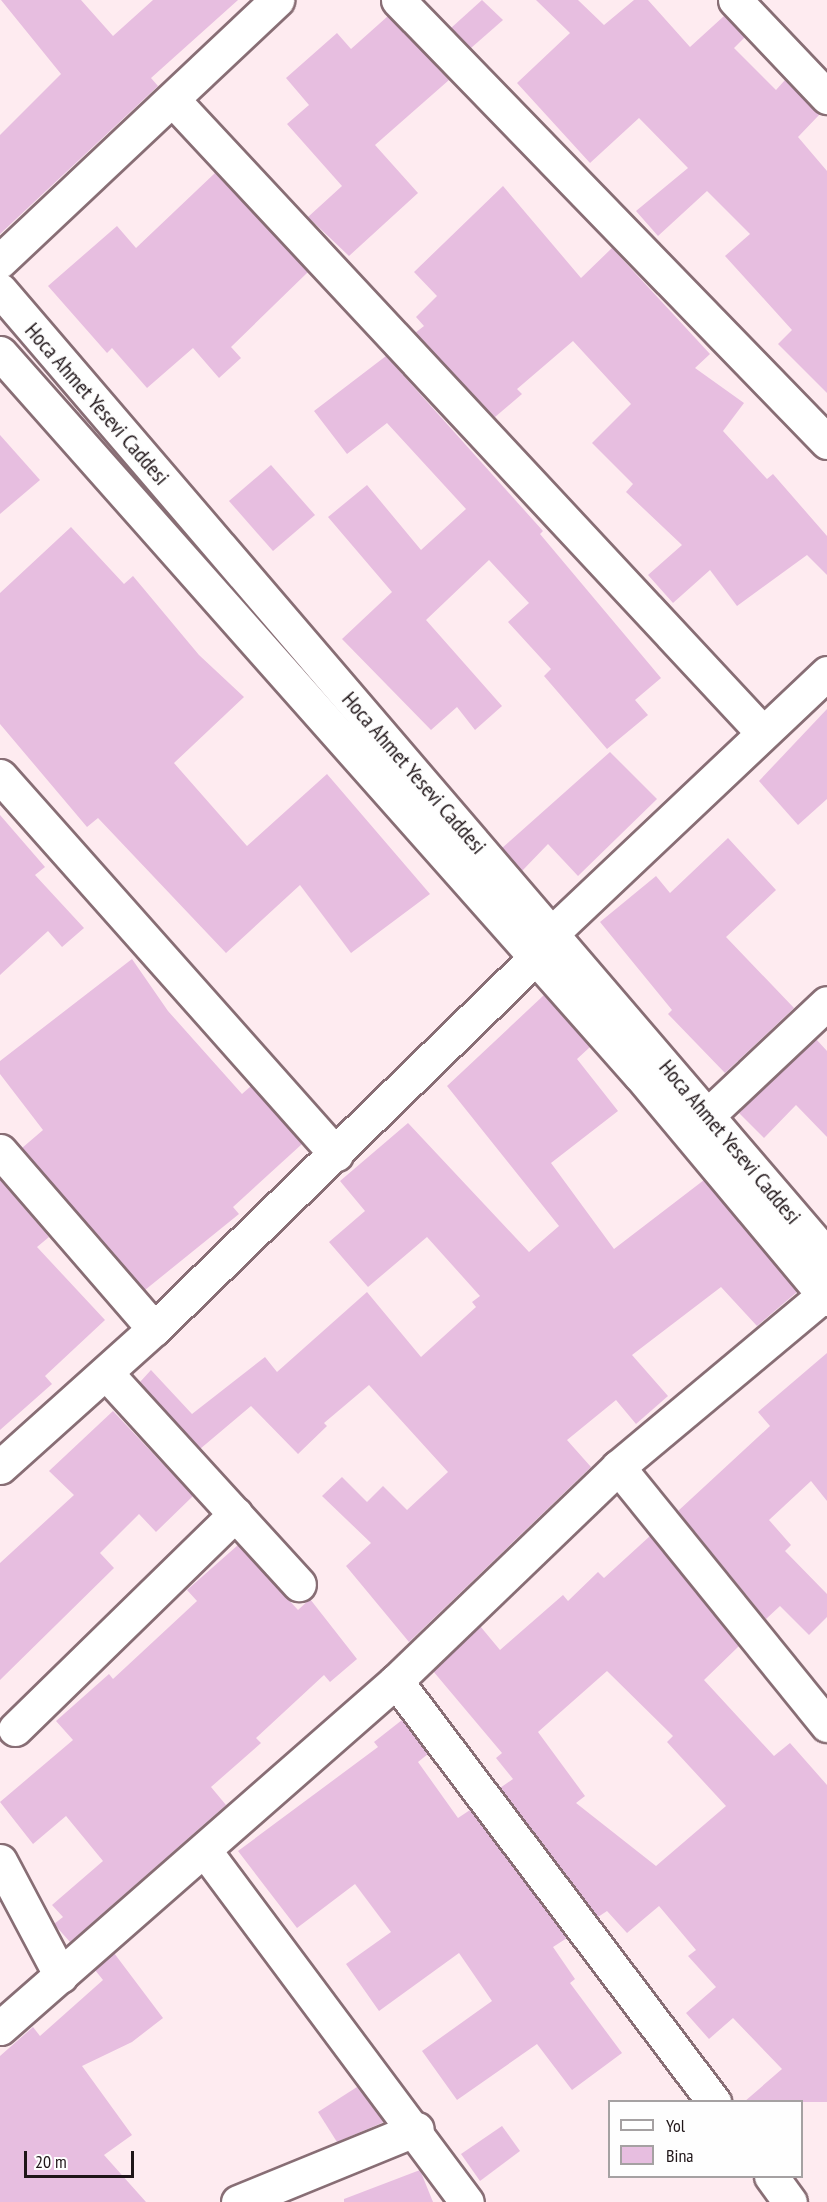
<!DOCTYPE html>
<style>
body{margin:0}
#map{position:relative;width:827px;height:2202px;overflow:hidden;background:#feebf0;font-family:"PT Sans Narrow",sans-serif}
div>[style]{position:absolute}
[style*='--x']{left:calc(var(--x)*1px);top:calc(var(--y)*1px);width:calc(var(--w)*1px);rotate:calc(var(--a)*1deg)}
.building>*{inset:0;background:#e7bee0}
.roads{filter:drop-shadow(2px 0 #886e75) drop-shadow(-2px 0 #886e75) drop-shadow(0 2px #886e75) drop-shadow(0 -2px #886e75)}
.minor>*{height:33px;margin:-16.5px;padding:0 16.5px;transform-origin:16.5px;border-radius:16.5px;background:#fff}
.major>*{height:33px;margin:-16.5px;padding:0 16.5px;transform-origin:16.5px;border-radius:16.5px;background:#fff}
span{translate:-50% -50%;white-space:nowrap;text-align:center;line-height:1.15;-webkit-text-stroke:5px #fefefe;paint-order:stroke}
.street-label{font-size:22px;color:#1f1518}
.legend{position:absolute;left:608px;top:2100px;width:195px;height:78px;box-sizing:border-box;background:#fefefe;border:2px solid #a5a1a2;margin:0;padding:8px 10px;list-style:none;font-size:18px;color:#1f1518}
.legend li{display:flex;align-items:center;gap:12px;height:30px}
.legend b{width:30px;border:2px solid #a5a1a2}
.scale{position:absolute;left:24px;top:2151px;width:110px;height:27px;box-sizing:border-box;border:3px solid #1f1518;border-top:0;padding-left:8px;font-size:18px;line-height:21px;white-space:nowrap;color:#1f1518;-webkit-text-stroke:4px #fefefe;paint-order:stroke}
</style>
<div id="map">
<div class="building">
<div style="clip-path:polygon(1px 0,81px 0,113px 36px,153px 0,238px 0,151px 78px,158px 86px,0 234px,0 135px,61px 74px)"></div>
<div style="clip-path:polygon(482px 0,503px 20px,471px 48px,451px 28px)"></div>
<div style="clip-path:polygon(536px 0,578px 0,604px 25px,634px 0,648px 0,690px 47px,724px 16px,745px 37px,734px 48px,776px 90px,785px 80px,820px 114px,798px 137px,827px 171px,827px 393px,778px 344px,792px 330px,725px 256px,750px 234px,707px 191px,658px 236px,636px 211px,688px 168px,639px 118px,590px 163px,517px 83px,570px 33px)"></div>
<div style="clip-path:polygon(388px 16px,449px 80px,375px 145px,418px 193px,349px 256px,308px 217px,342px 186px,287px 124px,309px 105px,286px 78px,337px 33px,351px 49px)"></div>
<div style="clip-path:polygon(215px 173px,308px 272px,231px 347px,241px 358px,219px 378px,193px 348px,147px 388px,112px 348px,107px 353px,48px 286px,117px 226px,136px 248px)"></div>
<div style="clip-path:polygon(503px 186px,581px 278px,612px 248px,710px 354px,695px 368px,744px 403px,723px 431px,767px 479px,773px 474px,827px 536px,827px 575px,807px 555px,737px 606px,710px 570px,673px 603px,648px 575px,682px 545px,626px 492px,633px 484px,592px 443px,631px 404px,573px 341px,517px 389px,522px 394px,495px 417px,415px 333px,424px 326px,416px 317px,437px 296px,414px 272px)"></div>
<div style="clip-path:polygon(386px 356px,543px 531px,540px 534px,661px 678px,635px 700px,648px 715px,607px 749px,544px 676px,551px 669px,508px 622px,529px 603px,489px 560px,426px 620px,502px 706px,475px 730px,457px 707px,431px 730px,342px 639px,392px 592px,328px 517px,367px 485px,421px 550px,466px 509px,387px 423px,347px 454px,314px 411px)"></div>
<div style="clip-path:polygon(0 435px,40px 480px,0 514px)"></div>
<div style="clip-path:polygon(271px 465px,315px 515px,273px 551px,229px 501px)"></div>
<div style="clip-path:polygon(71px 527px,124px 584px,133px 576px,199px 655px,244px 697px,174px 763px,247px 846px,327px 774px,430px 894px,351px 953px,300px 885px,226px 953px,98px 818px,87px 827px,0 724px,0 593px)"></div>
<div style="clip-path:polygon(827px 709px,827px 799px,798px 825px,759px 781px)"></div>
<div style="clip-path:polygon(610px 752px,657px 799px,578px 876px,548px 844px,522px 871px,502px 848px)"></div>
<div style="clip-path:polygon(0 815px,45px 867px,35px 875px,84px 928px,62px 947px,48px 931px,0 975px)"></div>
<div style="clip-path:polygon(728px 838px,776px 890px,726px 937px,794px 1008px,725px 1073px,668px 1014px,672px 1010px,600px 922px,656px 876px,670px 893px)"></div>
<div style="clip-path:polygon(132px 959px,168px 1011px,242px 1094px,251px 1086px,302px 1144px,233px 1207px,239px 1214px,145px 1290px,22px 1148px,43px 1130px,0 1074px,0 1061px)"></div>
<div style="clip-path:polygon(544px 995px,590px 1047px,577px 1059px,618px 1111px,551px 1163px,614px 1249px,704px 1180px,797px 1292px,757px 1326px,721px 1287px,632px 1355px,668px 1396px,636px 1424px,616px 1400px,567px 1440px,591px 1467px,409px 1642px,346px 1566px,371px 1543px,322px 1496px,342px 1477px,367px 1502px,383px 1486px,407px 1510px,448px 1472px,369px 1385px,324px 1423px,327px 1426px,298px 1454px,251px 1406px,200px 1449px,140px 1382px,151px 1370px,192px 1414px,265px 1357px,277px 1372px,367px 1292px,421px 1357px,476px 1307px,472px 1302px,480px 1296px,427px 1237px,368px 1287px,329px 1242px,365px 1211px,340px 1181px,408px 1123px,529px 1252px,559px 1226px,447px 1086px)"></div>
<div style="clip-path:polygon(816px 1039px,827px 1051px,827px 1137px,796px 1105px,764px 1138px,739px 1113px)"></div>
<div style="clip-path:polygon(0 1180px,49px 1237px,37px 1247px,105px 1320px,45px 1376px,52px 1384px,0 1430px)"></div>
<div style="clip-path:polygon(827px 1353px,827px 1501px,811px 1481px,769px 1520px,791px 1545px,785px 1551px,827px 1594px,827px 1617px,809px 1635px,780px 1606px,766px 1619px,678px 1511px,770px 1426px,758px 1412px)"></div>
<div style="clip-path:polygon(113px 1411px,193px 1496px,156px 1532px,139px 1514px,100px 1553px,114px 1568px,0 1680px,0 1563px,74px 1495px,49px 1471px)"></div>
<div style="clip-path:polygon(evenodd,650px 1536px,739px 1646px,704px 1680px,774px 1756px,790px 1743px,827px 1785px,827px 2102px,744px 2102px,782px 2069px,733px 2018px,709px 2039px,686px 2013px,716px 1987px,688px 1956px,696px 1950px,659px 1906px,627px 1933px,607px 1911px,598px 1917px,500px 1788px,513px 1779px,496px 1758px,502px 1753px,433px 1671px,480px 1626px,500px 1650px,563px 1595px,568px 1601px,598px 1572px,604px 1578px,650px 1536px,607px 1671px,673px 1736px,667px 1742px,726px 1806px,656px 1866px,576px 1803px,585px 1796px,538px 1732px,607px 1671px)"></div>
<div style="clip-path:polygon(238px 1545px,298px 1610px,310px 1599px,357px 1659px,330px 1682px,324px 1675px,256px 1738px,261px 1743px,211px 1787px,226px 1805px,70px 1942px,54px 1924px,63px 1917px,52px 1905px,103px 1861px,66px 1816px,33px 1844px,0 1802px,73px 1740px,56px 1721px,109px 1674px,113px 1679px,197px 1601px,187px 1590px)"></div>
<div style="clip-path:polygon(402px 1720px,428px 1754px,418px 1762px,458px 1818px,470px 1810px,567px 1938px,553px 1947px,575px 1979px,570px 1983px,622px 2053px,572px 2090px,537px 2044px,457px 2100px,422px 2051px,492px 2001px,459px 1953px,379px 2011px,346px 1964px,391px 1932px,355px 1884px,297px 1928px,238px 1851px,378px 1747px,374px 1742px)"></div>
<div style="clip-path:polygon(114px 1953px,163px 2018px,132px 2042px,82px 2066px,132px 2135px,104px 2155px,146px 2202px,0 2202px,0 2056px,33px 2027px,40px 2036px,103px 1980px,95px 1970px)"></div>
<div style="clip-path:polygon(357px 2087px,384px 2122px,337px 2142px,318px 2112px)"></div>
<div style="clip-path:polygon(502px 2126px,520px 2151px,480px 2181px,461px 2154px)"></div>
<div style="clip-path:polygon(420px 2170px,433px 2202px,344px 2202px,344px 2199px)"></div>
</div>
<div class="roads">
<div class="minor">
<div style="--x:398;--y:0;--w:616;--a:45.86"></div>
<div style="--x:735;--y:0;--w:134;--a:46.5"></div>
<div style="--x:173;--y:100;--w:865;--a:47.01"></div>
<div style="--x:0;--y:261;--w:381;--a:-43.3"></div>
<div style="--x:0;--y:290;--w:1272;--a:49.43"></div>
<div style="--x:0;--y:353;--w:965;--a:48.45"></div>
<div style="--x:640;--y:1075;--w:292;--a:50.1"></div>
<div style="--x:0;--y:776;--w:506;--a:48.37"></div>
<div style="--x:708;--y:1115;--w:163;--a:-43.3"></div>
<div style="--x:0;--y:1151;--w:235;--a:49.1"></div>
<div style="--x:106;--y:1373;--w:286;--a:47.6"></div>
<div style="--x:0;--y:1467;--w:207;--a:-41.9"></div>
<div style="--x:154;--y:1329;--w:532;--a:-44.24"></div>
<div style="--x:535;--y:958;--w:29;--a:-56"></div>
<div style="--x:551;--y:934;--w:380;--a:-43.4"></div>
<div style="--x:618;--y:1467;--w:332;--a:51"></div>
<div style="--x:396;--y:1681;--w:528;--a:52.93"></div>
<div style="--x:15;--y:1729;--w:308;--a:-44.3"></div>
<div style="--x:205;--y:1851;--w:438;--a:53.3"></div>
<div style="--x:0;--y:1861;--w:130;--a:62.1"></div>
<div style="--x:0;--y:2028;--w:527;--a:-41.23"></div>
<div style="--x:396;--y:1681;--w:308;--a:-43.9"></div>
<div style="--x:618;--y:1467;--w:273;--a:-39.9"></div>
<div style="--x:771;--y:2176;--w:32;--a:54"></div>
<div style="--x:238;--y:2202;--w:193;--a:-22.2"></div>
</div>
<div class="major">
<div style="--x:0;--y:357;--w:2;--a:-27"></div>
</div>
</div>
<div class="street-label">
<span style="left:97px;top:404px;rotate:49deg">Hoca Ahmet Yesevi Caddesi</span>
<span style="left:414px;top:773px;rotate:49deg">Hoca Ahmet Yesevi Caddesi</span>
<span style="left:730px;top:1142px;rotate:50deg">Hoca Ahmet Yesevi Caddesi</span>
</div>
<ul class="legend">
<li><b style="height:8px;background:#fff"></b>Yol</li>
<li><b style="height:16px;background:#e7bee0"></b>Bina</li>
</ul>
<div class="scale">20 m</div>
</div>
